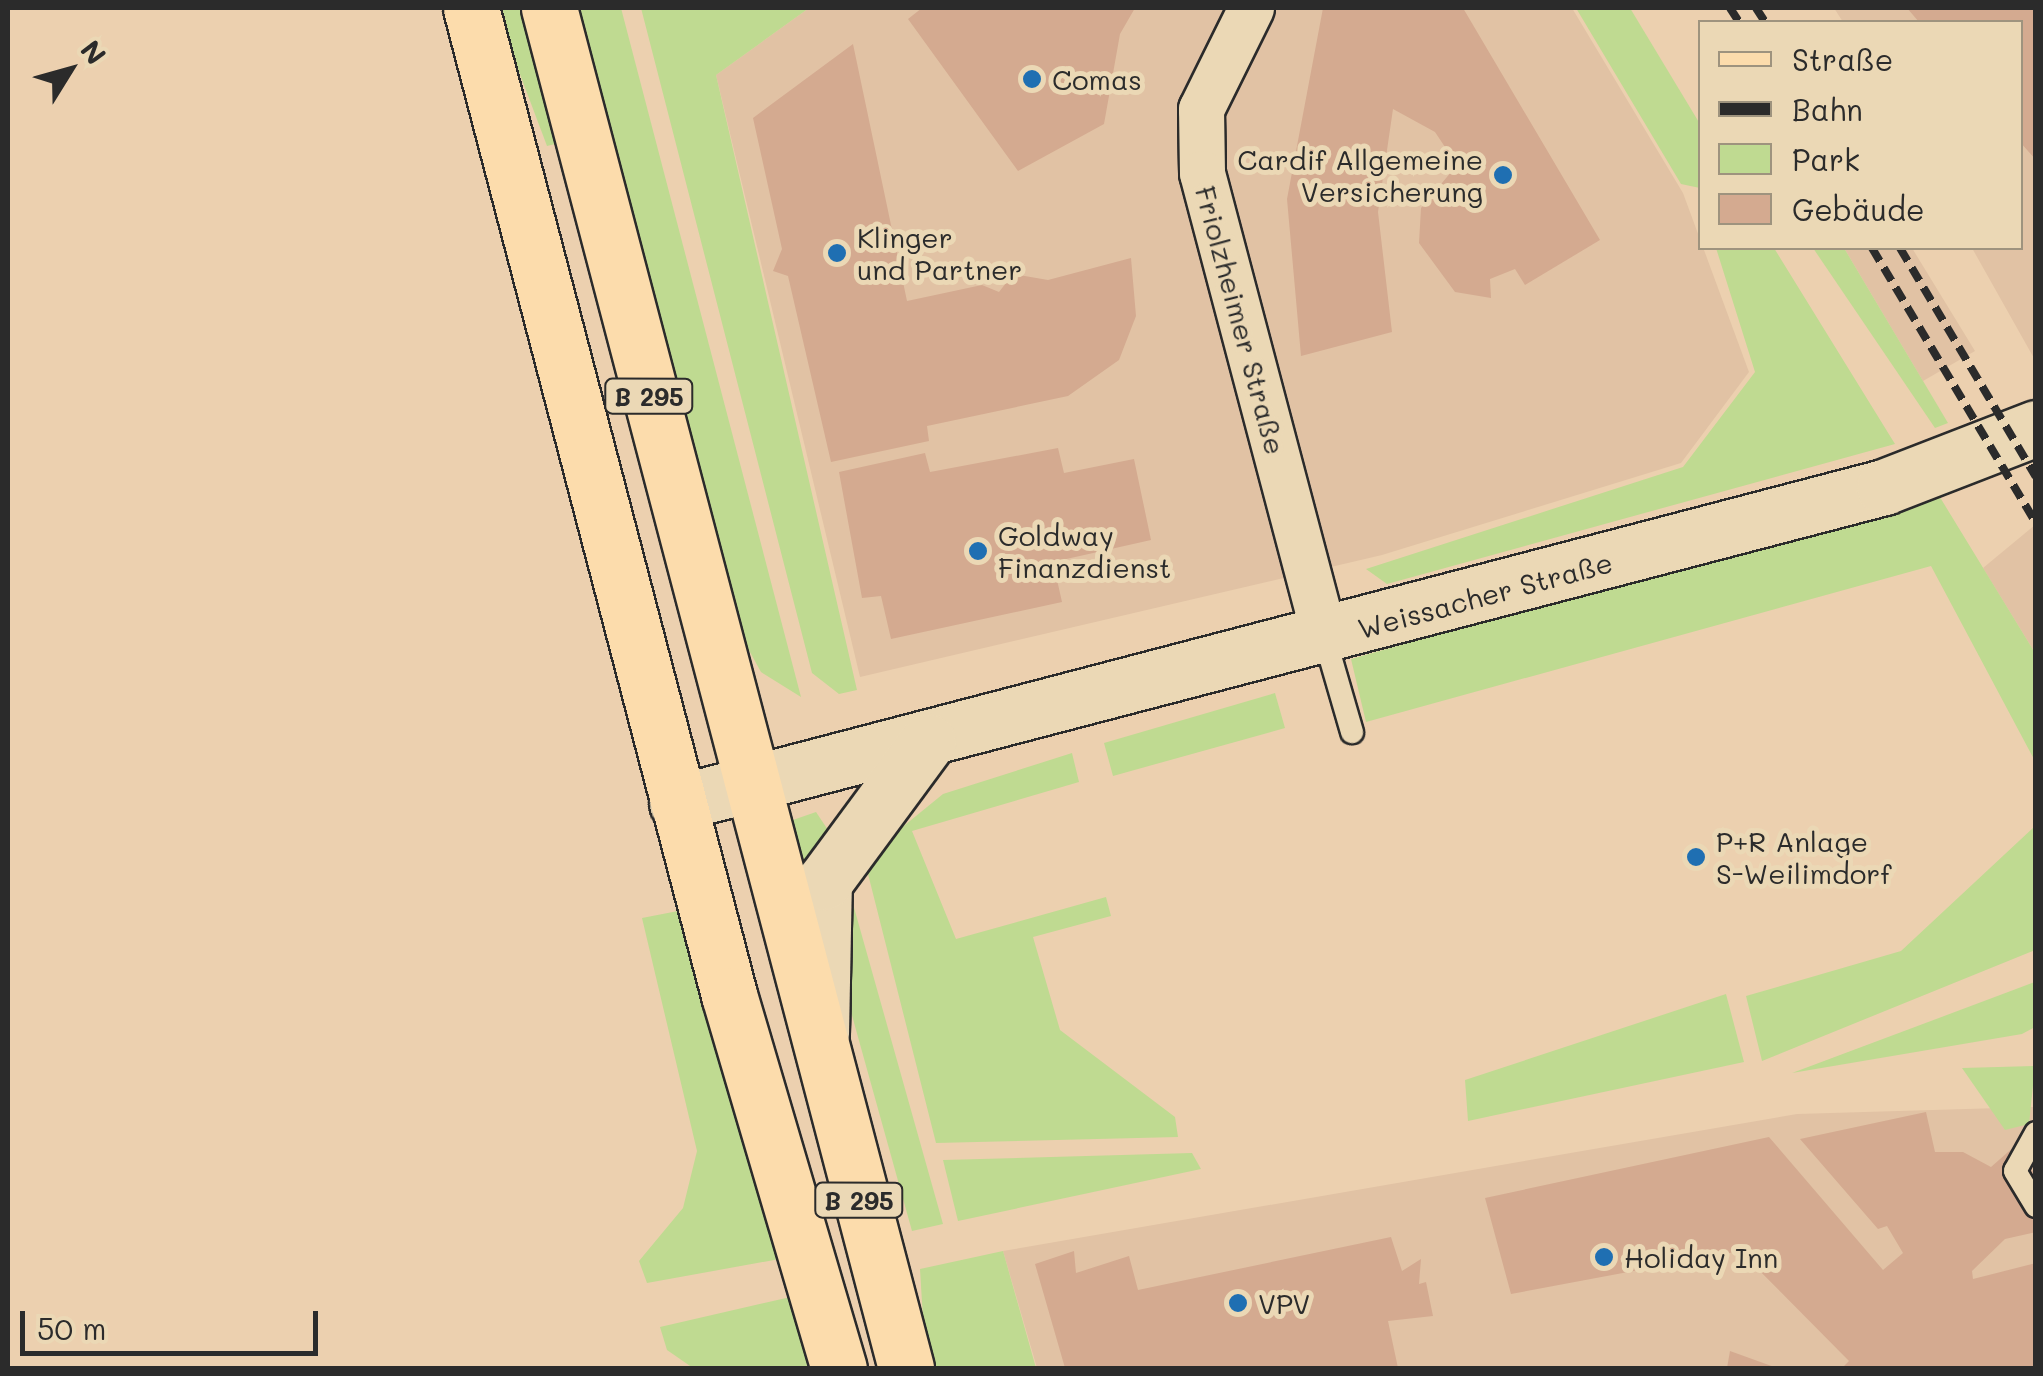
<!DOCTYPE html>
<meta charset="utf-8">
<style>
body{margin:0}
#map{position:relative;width:2043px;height:1376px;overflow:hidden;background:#ecd0af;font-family:Mali,sans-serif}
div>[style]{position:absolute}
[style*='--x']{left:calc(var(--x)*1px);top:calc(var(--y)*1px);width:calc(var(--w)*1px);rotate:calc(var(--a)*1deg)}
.built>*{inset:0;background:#e1c2a4}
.green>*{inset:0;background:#bfda91}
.building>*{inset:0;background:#d4aa90}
.roads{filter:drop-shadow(2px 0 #2b2b2b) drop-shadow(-2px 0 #2b2b2b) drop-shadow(0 2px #2b2b2b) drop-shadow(0 -2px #2b2b2b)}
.service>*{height:22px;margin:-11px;padding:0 11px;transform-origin:11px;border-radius:11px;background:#ebd8b5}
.minor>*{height:45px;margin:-22.5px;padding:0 22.5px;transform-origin:22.5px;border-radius:22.5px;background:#ebd8b5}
.tertiary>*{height:55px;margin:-27.5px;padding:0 27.5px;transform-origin:27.5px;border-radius:27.5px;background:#ebd8b5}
.primary>*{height:55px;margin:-27.5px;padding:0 27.5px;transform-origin:27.5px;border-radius:27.5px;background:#fcdcac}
.rail>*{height:8px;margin-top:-4px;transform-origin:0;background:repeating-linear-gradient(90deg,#2b2b2b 0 15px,transparent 0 23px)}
.dots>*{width:28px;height:28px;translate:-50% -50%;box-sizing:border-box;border:5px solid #ebd8b5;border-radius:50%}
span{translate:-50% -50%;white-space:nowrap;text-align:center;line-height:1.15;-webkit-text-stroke:10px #ebd8b5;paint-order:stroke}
.shield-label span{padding:2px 8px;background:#ebd8b5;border:2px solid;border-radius:8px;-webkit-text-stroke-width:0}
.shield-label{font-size:25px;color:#2b2b2b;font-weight:700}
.poi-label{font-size:28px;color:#2b2b2b}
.left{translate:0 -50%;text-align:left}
.right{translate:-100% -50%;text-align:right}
.street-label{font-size:28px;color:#2b2b2b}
.frame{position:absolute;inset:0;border:10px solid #2b2b2b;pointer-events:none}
.legend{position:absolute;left:1698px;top:20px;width:325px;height:230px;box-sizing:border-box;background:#ebd8b5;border:2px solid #9e937e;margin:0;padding:12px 18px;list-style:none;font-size:30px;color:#2b2b2b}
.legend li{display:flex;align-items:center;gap:20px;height:50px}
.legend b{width:50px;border:2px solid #9e937e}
.north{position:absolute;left:20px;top:20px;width:100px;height:100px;-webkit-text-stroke:8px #ebd8b5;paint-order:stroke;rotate:53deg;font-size:28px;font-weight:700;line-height:40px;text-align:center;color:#2b2b2b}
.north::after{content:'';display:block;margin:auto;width:35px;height:45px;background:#2b2b2b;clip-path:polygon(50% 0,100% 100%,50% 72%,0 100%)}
.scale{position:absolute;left:20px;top:1311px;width:298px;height:45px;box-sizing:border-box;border:5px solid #2b2b2b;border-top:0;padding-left:12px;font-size:30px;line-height:35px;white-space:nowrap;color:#2b2b2b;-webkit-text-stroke:8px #ebd8b5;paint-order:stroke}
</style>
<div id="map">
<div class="built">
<div style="clip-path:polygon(809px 8px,1572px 8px,1683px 193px,1749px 372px,1681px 463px,1382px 555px,860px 677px,716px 75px)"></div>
<div style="clip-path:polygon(1834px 8px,2035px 8px,2035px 360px,1972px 248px,2020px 248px,2020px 22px,1843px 22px)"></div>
<div style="clip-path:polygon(1844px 248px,1912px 248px,1975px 351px,1923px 381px)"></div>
<div style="clip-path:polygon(2035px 525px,2035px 653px,1983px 568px)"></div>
<div style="clip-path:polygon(2035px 1107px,2035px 1368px,1037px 1368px,1003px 1251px,1797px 1114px)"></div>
</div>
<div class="green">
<div style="clip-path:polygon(495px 8px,523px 8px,559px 143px,547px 146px)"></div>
<div style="clip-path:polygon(570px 8px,621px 8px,801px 697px,761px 672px,740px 634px)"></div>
<div style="clip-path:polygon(641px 8px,809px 8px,716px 75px,857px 690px,839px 694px,812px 673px)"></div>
<div style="clip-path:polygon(1576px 8px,1630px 8px,1700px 124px,1700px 188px,1681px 184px)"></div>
<div style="clip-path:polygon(1716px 248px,1774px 248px,1895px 444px,1387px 584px,1366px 569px,1683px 467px,1755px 372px)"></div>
<div style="clip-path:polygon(1813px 248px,1844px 248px,1948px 423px,1935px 428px)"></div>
<div style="clip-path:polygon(1938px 494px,2035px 653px,2035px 761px,1931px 566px,1366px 722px,1351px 659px)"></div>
<div style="clip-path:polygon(1275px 693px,1285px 728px,1113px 776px,1104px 743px)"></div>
<div style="clip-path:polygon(1072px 753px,1079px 782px,912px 831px,956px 939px,1106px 897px,1111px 916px,1033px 937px,1060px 1030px,1175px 1117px,1178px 1137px,936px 1143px,867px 870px,889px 838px,943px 794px)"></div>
<div style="clip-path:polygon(816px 812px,830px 833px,806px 870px,790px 821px)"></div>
<div style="clip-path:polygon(2035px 826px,2035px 950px,1762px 1061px,1746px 996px,1901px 951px)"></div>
<div style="clip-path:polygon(846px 879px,943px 1224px,912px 1231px,836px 958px)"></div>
<div style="clip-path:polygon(678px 911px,785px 1258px,647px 1283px,639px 1261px,683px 1208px,697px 1151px,642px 918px)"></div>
<div style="clip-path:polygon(2035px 982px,2035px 1027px,2022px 1034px,1792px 1073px)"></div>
<div style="clip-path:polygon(1726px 994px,1744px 1062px,1468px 1121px,1465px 1080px)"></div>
<div style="clip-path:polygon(2035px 1066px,2029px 1124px,2005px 1130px,1962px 1068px)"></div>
<div style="clip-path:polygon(1192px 1153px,1201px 1169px,958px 1221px,943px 1160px)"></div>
<div style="clip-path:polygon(1003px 1251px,1036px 1368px,926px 1368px,920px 1269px)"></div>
<div style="clip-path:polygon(795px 1296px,816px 1368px,693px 1368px,667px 1350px,660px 1327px)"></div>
</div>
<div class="building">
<div style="clip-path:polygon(922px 8px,1135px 8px,1120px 34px,1104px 124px,1018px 171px,908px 19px)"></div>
<div style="clip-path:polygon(1323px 8px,1463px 8px,1600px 240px,1525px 285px,1515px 269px,1490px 279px,1491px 298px,1455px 292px,1419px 243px,1421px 208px,1457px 165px,1435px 132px,1393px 109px,1378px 212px,1392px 332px,1301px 356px,1287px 199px)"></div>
<div style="clip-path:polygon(1907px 8px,2036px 8px,2036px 160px,2020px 142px,2020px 22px,1919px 22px)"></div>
<div style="clip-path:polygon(853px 44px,907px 301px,982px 285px,999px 292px,1013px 274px,1048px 280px,1131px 258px,1136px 316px,1119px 360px,1068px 396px,927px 426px,929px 441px,831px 462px,788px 276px,773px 271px,782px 249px,753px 118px)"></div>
<div style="clip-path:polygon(1058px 448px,1064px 473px,1134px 459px,1151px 540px,1053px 562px,1062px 602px,891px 639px,881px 596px,862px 598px,839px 472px,925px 453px,930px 472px)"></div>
<div style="clip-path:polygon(1926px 1112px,1935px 1152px,1963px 1152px,1991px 1167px,2016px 1145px,2036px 1176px,2036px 1232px,2005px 1239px,1972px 1271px,1973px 1279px,2036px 1263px,2036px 1368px,1842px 1368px,1849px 1361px,1740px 1251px,1511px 1294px,1485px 1198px,1769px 1137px,1883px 1270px,1903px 1253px,1887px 1226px,1878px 1229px,1800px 1139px)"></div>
<div style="clip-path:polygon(1391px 1237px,1402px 1271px,1421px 1259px,1419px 1284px,1426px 1282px,1433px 1316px,1388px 1321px,1398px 1368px,1065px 1368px,1035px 1264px,1074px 1251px,1076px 1273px,1129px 1256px,1138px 1290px)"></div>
<div style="clip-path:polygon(1730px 1351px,1777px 1368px,1727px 1368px)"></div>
</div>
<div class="roads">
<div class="service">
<div style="--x:1325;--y:639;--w:97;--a:73.8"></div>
<div style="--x:2036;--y:1133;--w:43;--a:118.9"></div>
<div style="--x:2015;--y:1171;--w:41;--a:59"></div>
</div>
<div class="minor">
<div style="--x:1251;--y:8;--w:113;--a:116.3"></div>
<div style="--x:1201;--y:109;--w:64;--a:89.1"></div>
<div style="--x:1202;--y:173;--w:482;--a:75.2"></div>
</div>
<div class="tertiary">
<div style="--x:677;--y:803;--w:1248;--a:-14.67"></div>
<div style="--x:1884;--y:487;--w:163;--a:-21.2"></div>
<div style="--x:821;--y:1033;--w:151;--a:-88.9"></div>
<div style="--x:824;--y:882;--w:175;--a:-53.6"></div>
</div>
<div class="primary">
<div style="--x:471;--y:8;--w:1020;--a:75.35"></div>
<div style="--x:729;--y:995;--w:389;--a:73.6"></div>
<div style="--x:549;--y:8;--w:1406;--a:75.29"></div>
</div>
</div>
<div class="rail">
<div style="--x:1730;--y:8;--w:17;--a:57"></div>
<div style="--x:1756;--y:8;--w:17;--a:57"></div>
<div style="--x:1872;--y:248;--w:320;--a:59.2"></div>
<div style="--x:1900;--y:248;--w:266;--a:59.3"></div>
</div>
<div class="dots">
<div style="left:1032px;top:79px;background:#1f6fb2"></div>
<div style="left:1503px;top:175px;background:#1f6fb2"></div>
<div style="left:837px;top:253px;background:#1f6fb2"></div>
<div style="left:978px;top:551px;background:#1f6fb2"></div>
<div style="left:1696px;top:857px;background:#1f6fb2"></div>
<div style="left:1604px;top:1257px;background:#1f6fb2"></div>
<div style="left:1238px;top:1303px;background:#1f6fb2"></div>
</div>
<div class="shield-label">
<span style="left:649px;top:396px">B 295</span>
<span style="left:859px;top:1200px">B 295</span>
</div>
<div class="poi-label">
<span class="left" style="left:1052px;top:79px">Comas</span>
<span class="right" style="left:1483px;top:175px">Cardif Allgemeine<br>Versicherung</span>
<span class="left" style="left:857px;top:253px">Klinger<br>und Partner</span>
<span class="left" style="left:998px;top:551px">Goldway<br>Finanzdienst</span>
<span class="left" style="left:1716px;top:857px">P+R Anlage<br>S-Weilimdorf</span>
<span class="left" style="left:1624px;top:1257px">Holiday Inn</span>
<span class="left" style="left:1258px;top:1303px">VPV</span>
</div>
<div class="street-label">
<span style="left:1241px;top:320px;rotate:75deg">Friolzheimer Straße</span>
<span style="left:1485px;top:595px;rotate:-15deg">Weissacher Straße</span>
</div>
<div class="frame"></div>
<ul class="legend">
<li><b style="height:12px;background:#fcdcac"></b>Straße</li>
<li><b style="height:12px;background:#2b2b2b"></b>Bahn</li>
<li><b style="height:28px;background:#bfda91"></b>Park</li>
<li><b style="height:28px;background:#d4aa90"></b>Gebäude</li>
</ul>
<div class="north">N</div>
<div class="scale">50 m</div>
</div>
